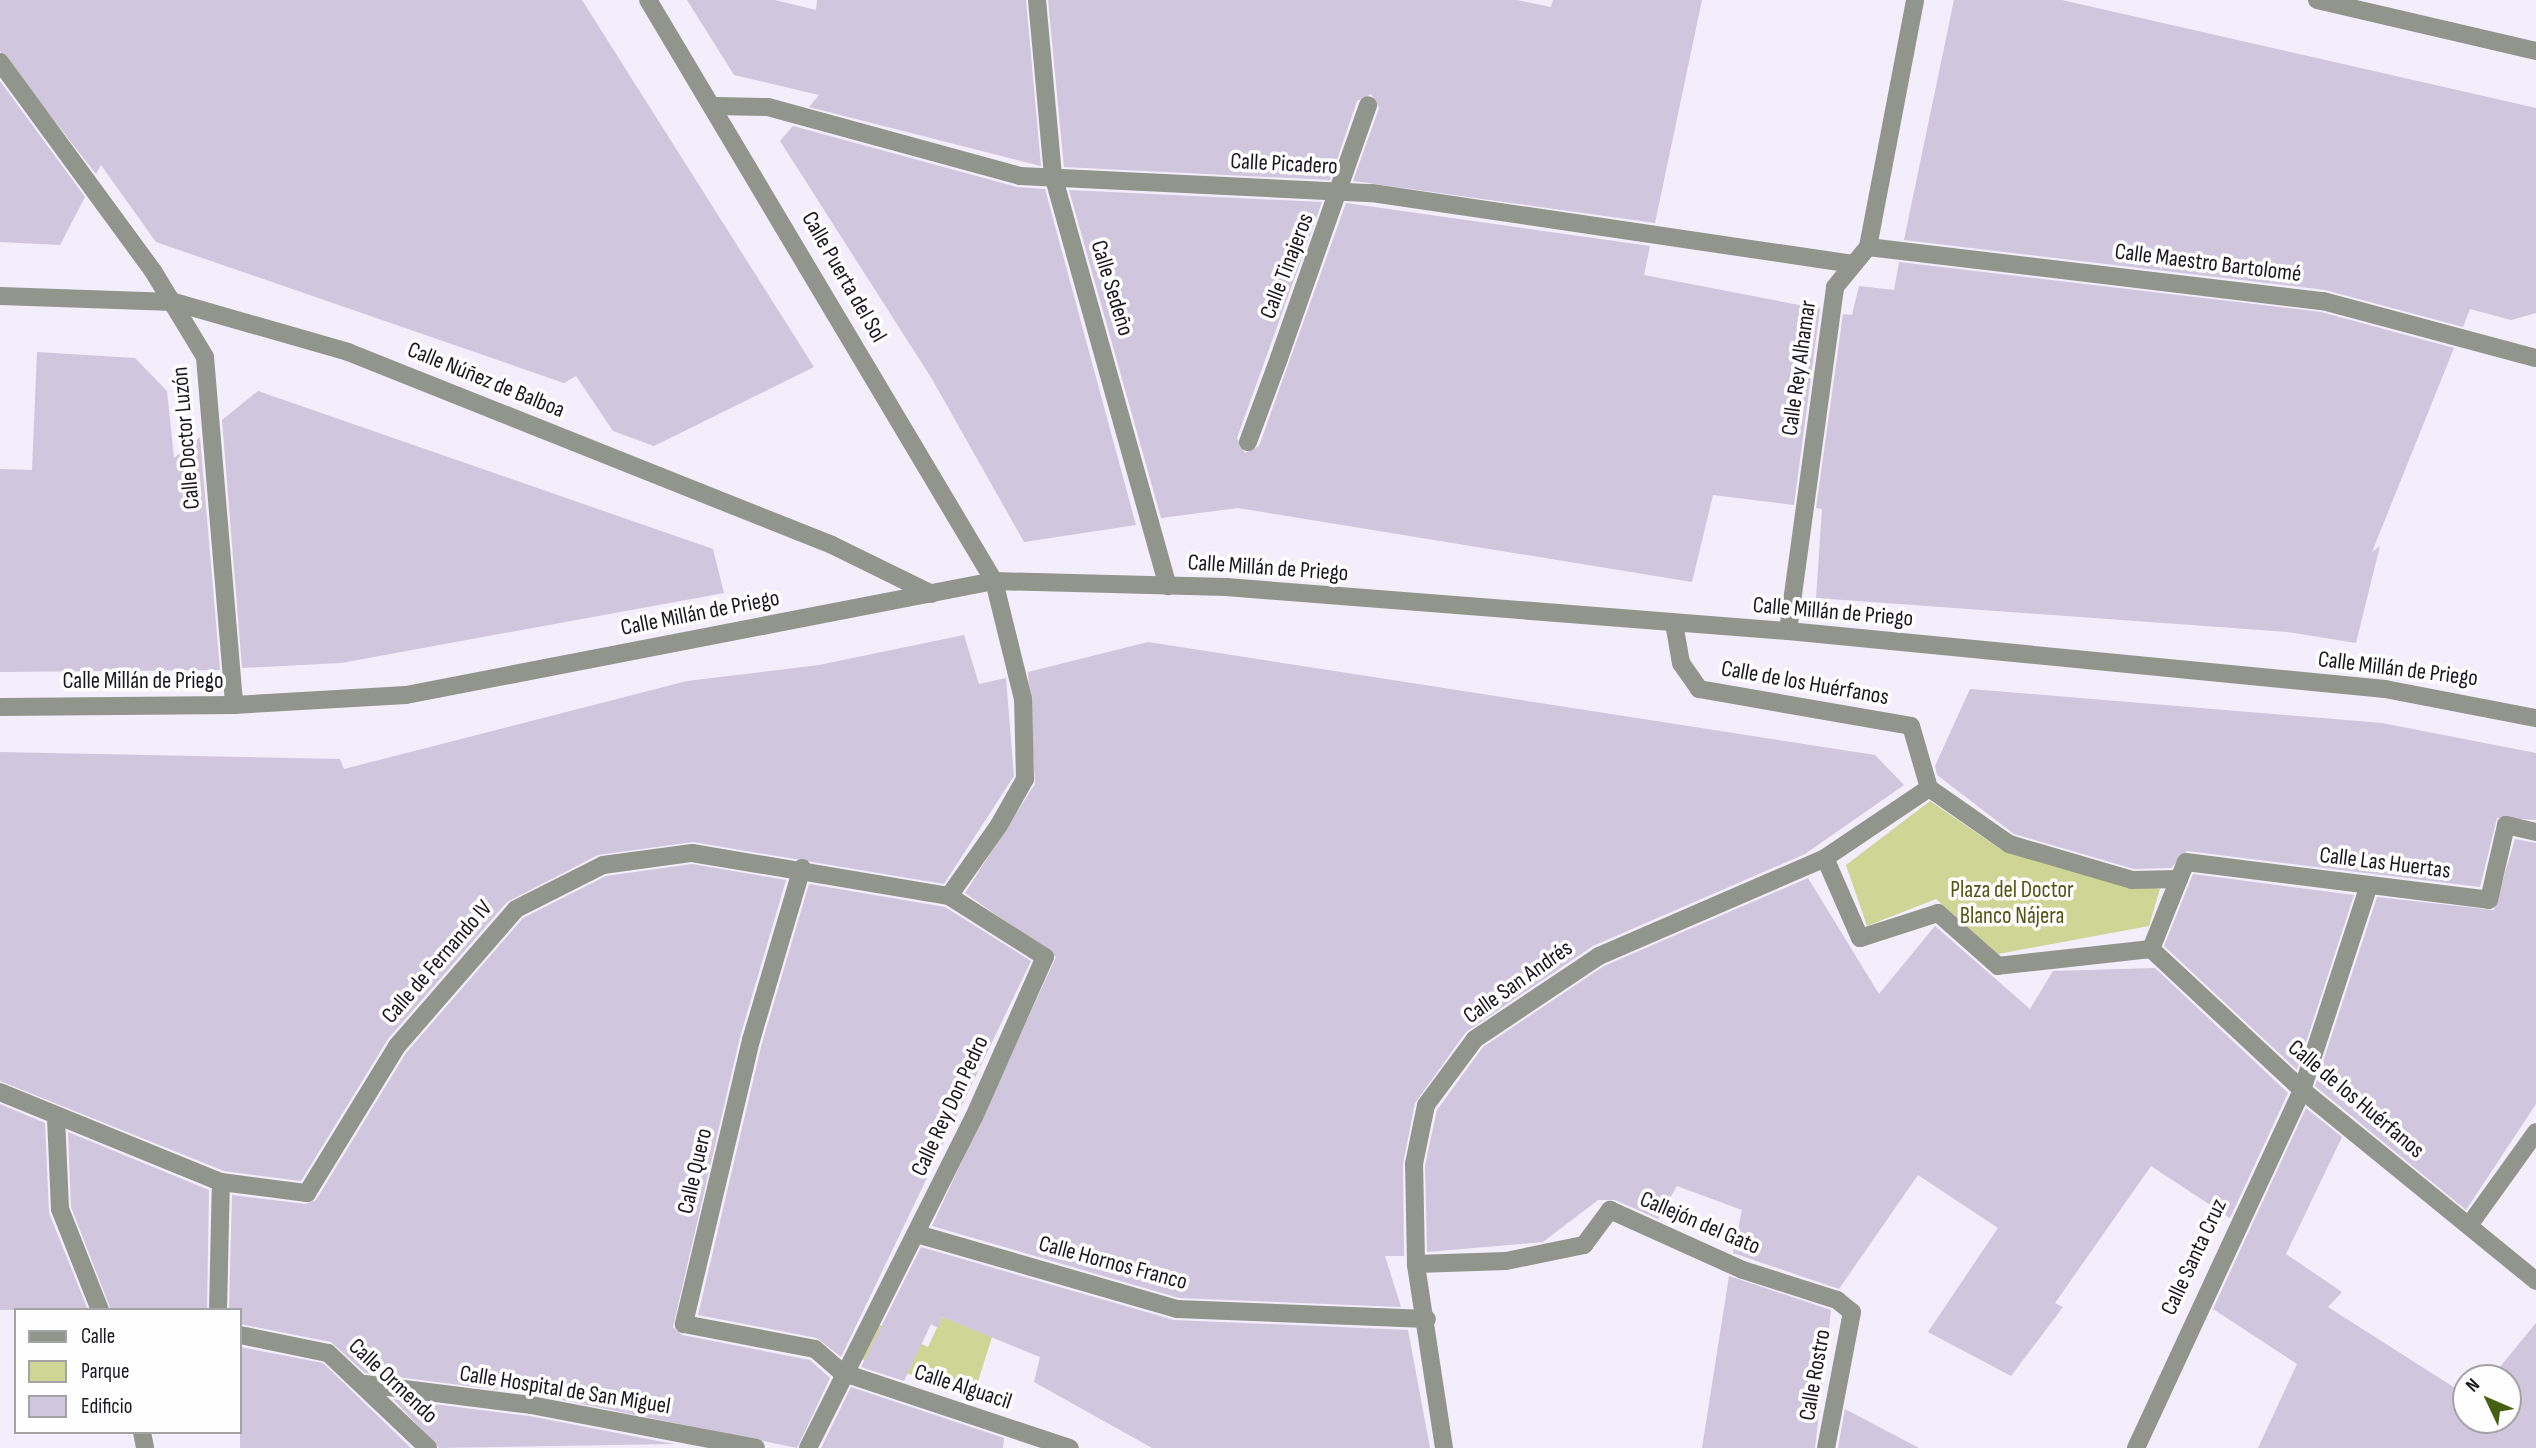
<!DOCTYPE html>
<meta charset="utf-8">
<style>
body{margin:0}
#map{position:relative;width:2536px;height:1448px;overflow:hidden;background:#f4edfb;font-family:"Sofia Sans Condensed",sans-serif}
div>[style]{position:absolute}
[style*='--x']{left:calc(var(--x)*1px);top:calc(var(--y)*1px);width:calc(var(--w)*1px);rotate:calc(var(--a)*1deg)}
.green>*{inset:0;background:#ced595}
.building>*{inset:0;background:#d0c6dd}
.pedestrian>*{height:18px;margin:-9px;padding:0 9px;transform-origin:9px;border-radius:9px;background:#91958b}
.minor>*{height:18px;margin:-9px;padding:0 9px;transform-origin:9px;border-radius:9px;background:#91958b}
span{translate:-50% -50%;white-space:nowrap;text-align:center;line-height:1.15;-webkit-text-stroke:7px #fefefe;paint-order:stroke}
.street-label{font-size:23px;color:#1a171f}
.park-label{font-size:23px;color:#505411}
.legend{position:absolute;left:14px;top:1308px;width:228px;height:126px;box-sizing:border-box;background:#fefefe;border:2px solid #a3a2a5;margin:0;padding:9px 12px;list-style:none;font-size:21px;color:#1a171f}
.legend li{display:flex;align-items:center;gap:14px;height:35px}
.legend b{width:35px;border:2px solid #a3a2a5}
.north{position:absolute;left:2452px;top:1364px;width:70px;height:70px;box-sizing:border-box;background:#fefefe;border:2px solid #a3a2a5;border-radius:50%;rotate:314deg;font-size:19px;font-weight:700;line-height:28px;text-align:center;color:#1a171f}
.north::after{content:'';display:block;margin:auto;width:24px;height:32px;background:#456010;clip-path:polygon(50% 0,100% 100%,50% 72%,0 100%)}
</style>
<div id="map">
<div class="green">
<div style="clip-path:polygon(1930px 801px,2003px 851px,2160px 889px,2149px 926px,1998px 954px,1936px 899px,1867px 926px,1846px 865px)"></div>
<div style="clip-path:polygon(942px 1317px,992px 1337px,974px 1394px,854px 1357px,873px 1322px,928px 1347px)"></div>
</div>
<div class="building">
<div style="clip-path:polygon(0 0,582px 0,814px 367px,654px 446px,613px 431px,576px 376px,564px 383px,156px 242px,101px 165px,96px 174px,0 51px)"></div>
<div style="clip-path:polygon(687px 0,775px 0,816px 10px,817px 0,1026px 0,1041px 166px,809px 107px,819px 95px,734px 75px)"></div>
<div style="clip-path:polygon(1048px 0,1517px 0,1551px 7px,1553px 0,1702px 0,1655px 223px,1353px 181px,1379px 108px,1371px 94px,1357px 101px,1330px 180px,1064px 167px)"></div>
<div style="clip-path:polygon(1954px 0,2062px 0,2536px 108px,2536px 313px,2511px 320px,2470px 309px,2463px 327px,2325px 290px,1904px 240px)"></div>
<div style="clip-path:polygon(0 81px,85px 197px,60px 245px,0 242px)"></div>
<div style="clip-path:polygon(793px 126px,1017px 187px,1045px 189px,1136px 525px,1024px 542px,932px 379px,780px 141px)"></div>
<div style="clip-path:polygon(1069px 190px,1322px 202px,1237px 438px,1245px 453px,1259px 446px,1346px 203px,1650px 246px,1644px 275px,1820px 309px,1794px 505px,1713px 495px,1692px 582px,1238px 508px,1161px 518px)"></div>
<div style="clip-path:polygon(1899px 262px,2321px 312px,2454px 348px,2372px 552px,2380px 546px,2356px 643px,2288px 632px,1816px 598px,1822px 509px,1816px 508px,1843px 314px,1852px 315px,1859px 286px,1894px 290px)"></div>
<div style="clip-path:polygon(37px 352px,135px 358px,167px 391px,174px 458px,200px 437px,220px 670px,0 672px,0 469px,32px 470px)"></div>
<div style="clip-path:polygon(258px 391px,713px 549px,724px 593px,341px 663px,242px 668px,222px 420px)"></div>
<div style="clip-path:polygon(964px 635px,979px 684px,1006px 678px,1014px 776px,944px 884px,693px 842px,598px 855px,507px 902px,388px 1039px,301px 1181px,224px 1171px,0 1081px,0 752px,340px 759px,344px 769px,687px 681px,819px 665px)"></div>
<div style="clip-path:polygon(1148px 642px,1875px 755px,1904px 785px,1805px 854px,1593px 946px,1466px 1032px,1415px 1103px,1403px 1164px,1404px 1256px,1385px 1256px,1401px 1307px,1179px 1298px,932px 1226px,1056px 957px,965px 893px,1035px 784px,1028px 672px)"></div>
<div style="clip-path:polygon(1970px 689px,2382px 723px,2536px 753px,2536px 820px,2497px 818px,2480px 887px,2187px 851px,2171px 868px,2134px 869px,2014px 834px,1937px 775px,1935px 766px)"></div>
<div style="clip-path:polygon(2515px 839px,2536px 843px,2536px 1104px,2466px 1210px,2315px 1086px,2377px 897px,2494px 910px)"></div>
<div style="clip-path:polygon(692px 864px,786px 880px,740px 1037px,673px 1327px,682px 1335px,810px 1360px,830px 1378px,797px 1448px,533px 1394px,365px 1373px,331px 1342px,240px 1324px,240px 1310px,229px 1310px,232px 1195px,306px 1204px,316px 1200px,406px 1053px,523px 918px,606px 876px)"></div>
<div style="clip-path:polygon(2193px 874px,2354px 895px,2297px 1070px,2164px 946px)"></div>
<div style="clip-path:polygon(1808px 878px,1879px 994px,1935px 926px,2030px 1009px,2053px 971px,2155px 968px,2288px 1093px,2230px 1218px,2151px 1166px,2055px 1303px,2063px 1307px,2011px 1376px,1928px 1332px,1998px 1228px,1918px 1175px,1839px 1289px,1733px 1253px,1742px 1210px,1677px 1186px,1658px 1219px,1615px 1200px,1598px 1200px,1543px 1242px,1427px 1252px,1425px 1165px,1437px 1110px,1483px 1047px,1604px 966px)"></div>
<div style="clip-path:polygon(809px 884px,945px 907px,1031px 961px,841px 1357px,817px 1338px,698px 1315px,762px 1043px)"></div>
<div style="clip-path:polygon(0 1104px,45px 1123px,49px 1213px,88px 1310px,0 1310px)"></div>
<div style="clip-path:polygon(2306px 1108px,2342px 1137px,2286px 1254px,2342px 1292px,2328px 1307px,2466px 1395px,2466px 1420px,2508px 1420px,2508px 1378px,2491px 1378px,2536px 1323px,2536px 1448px,2258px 1448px,2297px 1364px,2213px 1309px)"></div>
<div style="clip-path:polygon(68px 1132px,209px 1190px,207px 1310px,111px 1310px,71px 1207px)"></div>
<div style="clip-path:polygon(921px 1247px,1174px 1320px,1408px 1330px,1430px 1448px,1152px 1448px,1034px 1382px,1040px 1357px,942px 1317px,938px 1328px,931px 1324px,904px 1381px,861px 1367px)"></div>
<div style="clip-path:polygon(1729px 1276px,1831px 1310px,1815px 1448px,1702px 1448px)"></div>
<div style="clip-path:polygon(240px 1347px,323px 1363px,411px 1448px,240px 1448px)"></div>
<div style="clip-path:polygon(851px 1387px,1004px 1438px,1003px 1448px,821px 1448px)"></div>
<div style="clip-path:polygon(393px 1399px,529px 1416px,674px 1444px,439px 1448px)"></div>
<div style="clip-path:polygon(1845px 1409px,1919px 1448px,1838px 1448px)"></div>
</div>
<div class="pedestrian">
<div style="--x:1248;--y:442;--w:90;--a:-69.7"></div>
</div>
<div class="minor">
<div style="--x:1037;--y:0;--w:176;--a:84.8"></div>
<div style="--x:1053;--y:175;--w:427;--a:74.4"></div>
<div style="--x:2317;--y:0;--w:225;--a:13.1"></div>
<div style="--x:0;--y:62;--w:259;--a:53.8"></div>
<div style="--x:153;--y:271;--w:100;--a:58.8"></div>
<div style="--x:205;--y:357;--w:349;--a:85.2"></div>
<div style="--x:716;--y:106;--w:52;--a:1.1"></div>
<div style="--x:768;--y:107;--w:261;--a:15.3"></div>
<div style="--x:1020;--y:176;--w:352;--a:2.8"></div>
<div style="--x:1372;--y:193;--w:486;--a:8.4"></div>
<div style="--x:1868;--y:247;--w:458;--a:6.8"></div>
<div style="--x:2323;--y:301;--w:220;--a:15"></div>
<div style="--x:0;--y:296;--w:174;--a:2"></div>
<div style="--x:174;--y:302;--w:181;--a:16"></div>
<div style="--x:348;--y:352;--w:521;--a:21.74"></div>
<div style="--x:832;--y:545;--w:111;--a:26.1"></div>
<div style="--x:1279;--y:358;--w:268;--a:-70.6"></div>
<div style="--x:1674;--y:623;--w:41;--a:80.1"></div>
<div style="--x:1681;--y:663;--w:32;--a:55"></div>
<div style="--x:1699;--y:689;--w:215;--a:9.9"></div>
<div style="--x:1911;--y:726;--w:65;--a:73.8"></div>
<div style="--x:1788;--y:631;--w:347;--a:-82.2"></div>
<div style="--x:1835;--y:287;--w:52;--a:-50.5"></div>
<div style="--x:1868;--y:247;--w:251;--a:-79.2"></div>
<div style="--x:0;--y:707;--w:234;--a:-0.5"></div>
<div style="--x:234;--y:705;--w:172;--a:-3.3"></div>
<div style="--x:406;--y:695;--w:599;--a:-10.97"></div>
<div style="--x:994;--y:581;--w:232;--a:1.5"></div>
<div style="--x:1226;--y:587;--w:564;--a:4.48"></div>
<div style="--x:1788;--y:631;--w:600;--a:5.55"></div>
<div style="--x:2385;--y:689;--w:154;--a:10.9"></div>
<div style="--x:802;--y:868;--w:179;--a:106.5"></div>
<div style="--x:751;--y:1040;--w:292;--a:103.3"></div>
<div style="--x:684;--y:1324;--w:133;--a:10.8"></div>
<div style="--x:815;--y:1349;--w:35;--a:41"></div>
<div style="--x:841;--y:1372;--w:241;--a:18.4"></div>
<div style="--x:2179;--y:879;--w:18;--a:-68"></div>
<div style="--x:2186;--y:862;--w:305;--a:7.1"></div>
<div style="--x:2489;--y:900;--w:77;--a:-77.2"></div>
<div style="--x:2506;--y:825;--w:31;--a:13"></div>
<div style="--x:2151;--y:949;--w:207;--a:43"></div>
<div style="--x:2302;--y:1090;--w:302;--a:39.2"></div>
<div style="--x:0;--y:1092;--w:239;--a:22.2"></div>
<div style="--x:221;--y:1182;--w:87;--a:7.3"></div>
<div style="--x:307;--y:1193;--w:172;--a:-58.5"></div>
<div style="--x:397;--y:1046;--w:181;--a:-49"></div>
<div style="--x:516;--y:909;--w:97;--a:-26.8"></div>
<div style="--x:603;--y:865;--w:90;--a:-7.7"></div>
<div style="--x:692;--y:853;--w:261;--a:9.5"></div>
<div style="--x:949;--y:896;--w:87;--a:-54.8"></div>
<div style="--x:999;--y:825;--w:53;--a:-60.5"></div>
<div style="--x:1025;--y:779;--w:80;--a:-91.4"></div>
<div style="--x:1023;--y:699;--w:122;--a:-103.8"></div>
<div style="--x:994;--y:581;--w:676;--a:-120.77"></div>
<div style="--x:56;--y:1117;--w:92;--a:87.5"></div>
<div style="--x:60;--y:1209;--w:109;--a:68.4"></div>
<div style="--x:2470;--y:1224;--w:113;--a:-54.3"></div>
<div style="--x:917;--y:1234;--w:271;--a:16.1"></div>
<div style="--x:1177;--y:1309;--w:250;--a:2.3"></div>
<div style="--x:1416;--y:1264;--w:90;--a:-1.9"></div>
<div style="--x:1506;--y:1261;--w:80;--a:-11.6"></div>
<div style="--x:1584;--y:1245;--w:44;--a:-53.4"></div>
<div style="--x:1610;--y:1210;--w:146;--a:24.3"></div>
<div style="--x:1743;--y:1270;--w:99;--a:17.7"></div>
<div style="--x:1837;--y:1300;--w:19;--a:39"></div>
<div style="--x:1852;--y:1312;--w:138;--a:100.8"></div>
<div style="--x:218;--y:1310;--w:128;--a:-88.7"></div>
<div style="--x:240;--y:1335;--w:90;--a:11.6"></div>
<div style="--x:328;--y:1353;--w:138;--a:43.5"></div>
<div style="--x:365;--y:1384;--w:167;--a:7.2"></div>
<div style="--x:531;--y:1405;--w:229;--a:10.8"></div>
<div style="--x:142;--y:1432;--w:16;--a:79"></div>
<div style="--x:808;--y:1448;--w:370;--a:-63.4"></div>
<div style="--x:974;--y:1117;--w:175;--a:-66.1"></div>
<div style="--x:1045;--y:957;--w:114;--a:-147.6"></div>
<div style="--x:1444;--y:1448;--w:186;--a:-98.7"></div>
<div style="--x:1416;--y:1264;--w:100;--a:-91.1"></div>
<div style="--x:1414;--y:1164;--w:60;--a:-78.5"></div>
<div style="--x:1426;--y:1105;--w:82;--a:-53.4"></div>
<div style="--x:1475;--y:1039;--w:149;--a:-33.8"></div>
<div style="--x:1599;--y:956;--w:246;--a:-23.4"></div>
<div style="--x:1825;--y:858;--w:125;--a:-33.9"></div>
<div style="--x:1929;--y:788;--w:98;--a:35"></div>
<div style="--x:2009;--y:844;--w:128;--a:16.3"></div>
<div style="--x:2132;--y:880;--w:47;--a:-1.2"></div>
<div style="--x:2179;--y:879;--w:75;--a:111.8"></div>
<div style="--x:2151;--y:949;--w:154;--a:173.7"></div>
<div style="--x:1998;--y:966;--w:80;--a:-138.5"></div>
<div style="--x:1938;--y:913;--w:82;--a:162.2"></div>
<div style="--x:1860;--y:938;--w:87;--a:-113.6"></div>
<div style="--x:2136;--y:1448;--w:395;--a:-65.1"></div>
<div style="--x:2302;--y:1090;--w:213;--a:-71.9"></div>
</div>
<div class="street-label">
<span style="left:1284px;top:164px;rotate:3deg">Calle Picadero</span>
<span style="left:2208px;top:263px;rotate:7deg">Calle Maestro Bartolomé</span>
<span style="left:1287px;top:266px;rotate:-69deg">Calle Tinajeros</span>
<span style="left:844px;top:277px;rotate:60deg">Calle Puerta del Sol</span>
<span style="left:1112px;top:288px;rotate:73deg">Calle Sedeño</span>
<span style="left:1799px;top:368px;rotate:-82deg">Calle Rey Alhamar</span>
<span style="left:486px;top:380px;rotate:22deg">Calle Núñez de Balboa</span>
<span style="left:186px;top:438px;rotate:-95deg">Calle Doctor Luzón</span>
<span style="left:1268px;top:568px;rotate:4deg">Calle Millán de Priego</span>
<span style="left:1833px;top:612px;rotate:5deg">Calle Millán de Priego</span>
<span style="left:700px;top:613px;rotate:-11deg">Calle Millán de Priego</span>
<span style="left:2398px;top:669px;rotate:7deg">Calle Millán de Priego</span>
<span style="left:143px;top:681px">Calle Millán de Priego</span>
<span style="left:1805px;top:683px;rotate:10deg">Calle de los Huérfanos</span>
<span style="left:2385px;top:863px;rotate:7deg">Calle Las Huertas</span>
<span style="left:437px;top:962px;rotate:-49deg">Calle de Fernando IV</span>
<span style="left:1518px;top:982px;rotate:-35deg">Calle San Andrés</span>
<span style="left:2356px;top:1099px;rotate:40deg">Calle de los Huérfanos</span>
<span style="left:950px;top:1106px;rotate:-65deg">Calle Rey Don Pedro</span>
<span style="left:695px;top:1171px;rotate:-77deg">Calle Quero</span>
<span style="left:1700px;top:1223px;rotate:23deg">Callejón del Gato</span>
<span style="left:2194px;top:1257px;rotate:-65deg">Calle Santa Cruz</span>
<span style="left:1113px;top:1263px;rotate:15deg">Calle Hornos Franco</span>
<span style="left:1815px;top:1375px;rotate:-80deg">Calle Rostro</span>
<span style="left:393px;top:1381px;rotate:43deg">Calle Ormendo</span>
<span style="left:963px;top:1387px;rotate:18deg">Calle Alguacil</span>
<span style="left:565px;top:1390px;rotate:9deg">Calle Hospital de San Miguel</span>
</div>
<div class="park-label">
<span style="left:2012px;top:903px">Plaza del Doctor<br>Blanco Nájera</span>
</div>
<ul class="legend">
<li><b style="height:9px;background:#91958b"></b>Calle</li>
<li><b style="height:19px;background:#ced595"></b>Parque</li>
<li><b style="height:19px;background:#d0c6dd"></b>Edificio</li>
</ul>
<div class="north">N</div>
</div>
